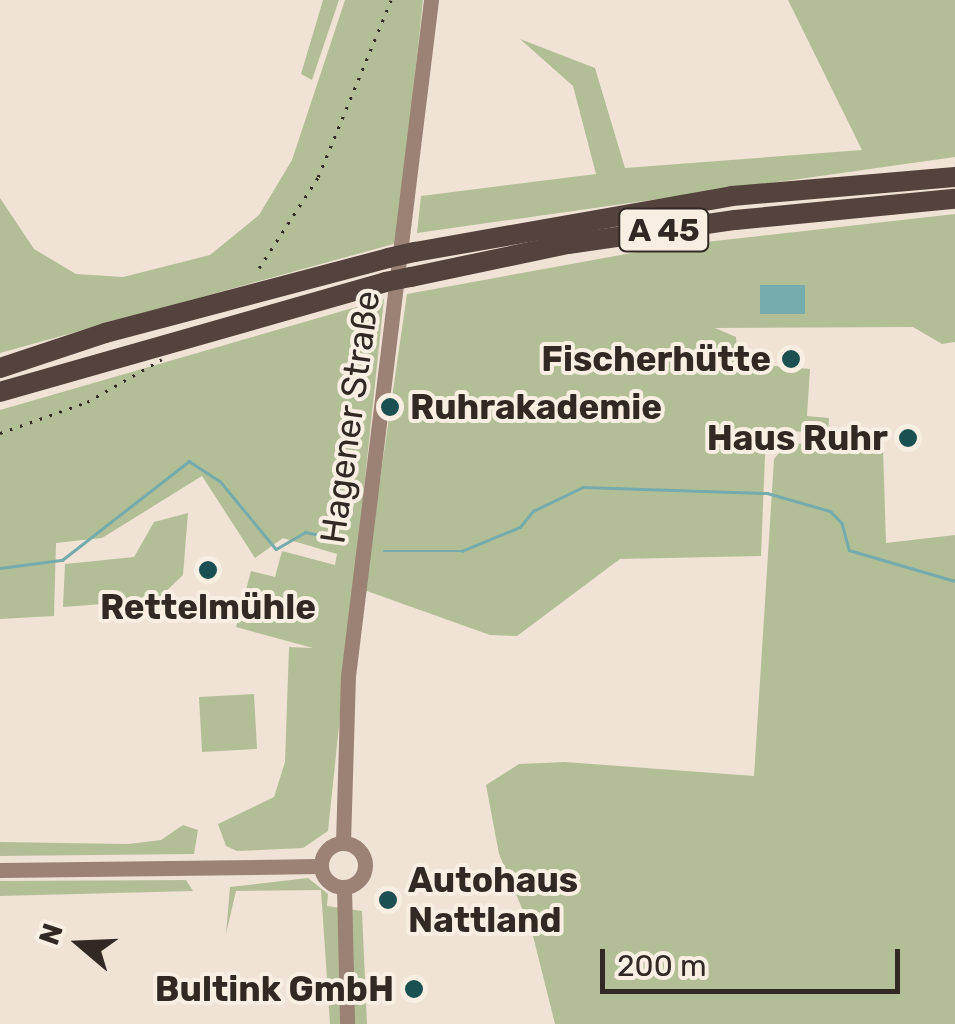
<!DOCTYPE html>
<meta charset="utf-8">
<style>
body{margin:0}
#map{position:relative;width:955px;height:1024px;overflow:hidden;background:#f0e3d6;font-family:Rubik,sans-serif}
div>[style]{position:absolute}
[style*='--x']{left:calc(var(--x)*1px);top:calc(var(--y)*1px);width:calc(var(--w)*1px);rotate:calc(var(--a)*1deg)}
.green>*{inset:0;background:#b2bf96}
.water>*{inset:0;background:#75abad}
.stream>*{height:2.5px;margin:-1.25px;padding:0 1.25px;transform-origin:1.25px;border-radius:1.25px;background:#75abad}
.secondary>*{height:15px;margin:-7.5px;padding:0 7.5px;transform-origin:7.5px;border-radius:7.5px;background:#9b8274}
.secondary>.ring{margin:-7.5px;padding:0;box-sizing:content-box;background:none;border:15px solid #9b8274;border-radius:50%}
.motorway>*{height:20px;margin:-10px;padding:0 10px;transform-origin:10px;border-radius:10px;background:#53433c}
.rail>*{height:2.5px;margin-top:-1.25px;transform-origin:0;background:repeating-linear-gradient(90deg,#322925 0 2.5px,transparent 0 10.5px)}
.motorway-bridge>*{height:20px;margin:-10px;padding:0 10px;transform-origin:10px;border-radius:10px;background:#53433c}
.dots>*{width:28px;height:28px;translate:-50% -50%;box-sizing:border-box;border:5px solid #f8eee2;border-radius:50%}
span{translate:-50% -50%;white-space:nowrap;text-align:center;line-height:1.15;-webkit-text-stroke:8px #f8eee2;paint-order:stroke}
.shield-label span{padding:2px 8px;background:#f8eee2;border:2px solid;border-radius:8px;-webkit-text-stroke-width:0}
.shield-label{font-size:32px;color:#322925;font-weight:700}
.poi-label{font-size:35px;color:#322925;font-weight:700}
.right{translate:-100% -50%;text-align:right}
.left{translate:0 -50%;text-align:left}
.street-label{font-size:35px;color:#322925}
.north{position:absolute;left:30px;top:894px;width:100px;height:100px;-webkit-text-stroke:8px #f8eee2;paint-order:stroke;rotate:289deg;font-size:28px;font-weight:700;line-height:40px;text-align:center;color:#322925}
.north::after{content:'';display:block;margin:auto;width:35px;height:45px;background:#322925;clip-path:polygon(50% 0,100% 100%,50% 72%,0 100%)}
.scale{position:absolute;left:600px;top:949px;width:300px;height:45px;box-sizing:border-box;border:5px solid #322925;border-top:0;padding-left:12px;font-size:30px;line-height:35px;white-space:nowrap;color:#322925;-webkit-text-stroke:8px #f8eee2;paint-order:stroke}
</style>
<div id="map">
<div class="green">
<div style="clip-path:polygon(323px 0,339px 0,312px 80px,301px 74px)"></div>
<div style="clip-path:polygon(345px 0,423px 0,397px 243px,0 353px,0 198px,34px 249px,76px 274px,123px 277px,210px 255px,259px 215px,292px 160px)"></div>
<div style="clip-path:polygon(788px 0,955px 0,955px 157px,417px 233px,421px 196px,596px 174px,573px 86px,520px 39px,595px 68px,625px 168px,862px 150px)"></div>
<div style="clip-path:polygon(955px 214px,955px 342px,942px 344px,913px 327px,715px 328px,736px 337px,738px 363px,810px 369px,807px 416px,829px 418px,828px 432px,766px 431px,761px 556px,620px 559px,517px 636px,490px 635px,364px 590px,407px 294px,670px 246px)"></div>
<div style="clip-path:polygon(384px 299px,328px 831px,303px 848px,237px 851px,226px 846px,218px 824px,274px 797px,285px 762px,289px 647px,313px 648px,236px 627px,251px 571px,275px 577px,282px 551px,335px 565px,337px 554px,283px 538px,255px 558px,202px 476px,102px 538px,56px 543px,54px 616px,0 619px,0 410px)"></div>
<div style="clip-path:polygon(787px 443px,883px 448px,886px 543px,955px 535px,955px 1024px,555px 1024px,532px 932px,499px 854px,486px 785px,519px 764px,565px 762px,754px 776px,774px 459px)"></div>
<div style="clip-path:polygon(188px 513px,183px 575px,157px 600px,63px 607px,65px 564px,134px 557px,154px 522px)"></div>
<div style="clip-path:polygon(254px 694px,257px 749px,202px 752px,199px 697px)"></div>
<div style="clip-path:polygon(183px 825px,198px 830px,194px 854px,0 856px,0 842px,129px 844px,161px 840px)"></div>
<div style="clip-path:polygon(308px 878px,328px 894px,327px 906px,362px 911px,367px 1024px,330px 1024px,321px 890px,236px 891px,226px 934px,230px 887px)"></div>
<div style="clip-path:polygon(186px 880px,193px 891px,0 896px,0 881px)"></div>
</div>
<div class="water">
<div style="clip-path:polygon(760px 285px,805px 285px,805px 314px,760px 314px)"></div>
</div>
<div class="stream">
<div style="--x:384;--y:551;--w:78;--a:0"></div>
<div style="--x:462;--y:551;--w:63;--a:-22.5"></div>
<div style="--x:520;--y:527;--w:21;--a:-51"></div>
<div style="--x:533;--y:511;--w:55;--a:-25.6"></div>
<div style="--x:583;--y:487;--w:184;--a:1.9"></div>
<div style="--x:767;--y:493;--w:66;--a:15.9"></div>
<div style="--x:830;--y:511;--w:17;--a:45"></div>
<div style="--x:842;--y:523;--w:28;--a:75"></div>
<div style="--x:849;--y:550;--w:110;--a:16.3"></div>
<div style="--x:0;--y:568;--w:63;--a:-7.4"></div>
<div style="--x:62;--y:560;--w:161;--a:-37.9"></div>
<div style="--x:189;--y:461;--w:37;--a:33"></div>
<div style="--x:220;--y:481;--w:88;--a:50.5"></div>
<div style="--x:276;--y:549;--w:34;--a:-30"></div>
<div style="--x:305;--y:532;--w:38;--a:11"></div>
</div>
<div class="secondary">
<div class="ring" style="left:321px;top:843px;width:29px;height:29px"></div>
<div style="--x:343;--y:843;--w:167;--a:-88.3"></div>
<div style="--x:348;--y:676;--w:681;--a:-83"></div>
<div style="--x:0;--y:870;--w:320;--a:-0.7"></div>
<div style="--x:344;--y:887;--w:137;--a:88.7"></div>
</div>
<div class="motorway">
<div style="--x:415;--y:252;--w:322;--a:-10"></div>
<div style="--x:732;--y:196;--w:224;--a:-4.9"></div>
<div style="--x:411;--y:277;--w:160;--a:-11.9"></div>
<div style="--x:568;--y:244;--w:169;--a:-8.2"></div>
<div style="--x:735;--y:220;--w:221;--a:-5.5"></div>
<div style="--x:0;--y:368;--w:111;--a:-18.4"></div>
<div style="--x:105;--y:333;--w:293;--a:-14.8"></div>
<div style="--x:0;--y:392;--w:400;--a:-15.9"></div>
</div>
<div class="rail">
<div style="--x:259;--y:268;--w:108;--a:-57"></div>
<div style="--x:318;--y:177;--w:191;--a:-67.6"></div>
<div style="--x:0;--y:433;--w:92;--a:-19.6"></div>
<div style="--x:87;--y:402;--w:86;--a:-29.8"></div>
</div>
<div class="motorway-bridge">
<div style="--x:388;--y:258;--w:28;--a:-13"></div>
<div style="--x:385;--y:282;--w:26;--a:-11"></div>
</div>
<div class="dots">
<div style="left:791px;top:359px;background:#1b5053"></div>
<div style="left:390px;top:407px;background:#1b5053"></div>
<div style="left:908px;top:438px;background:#1b5053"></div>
<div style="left:208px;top:570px;background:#1b5053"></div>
<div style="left:388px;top:900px;background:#1b5053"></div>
<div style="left:414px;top:989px;background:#1b5053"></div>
</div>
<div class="shield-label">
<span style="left:664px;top:230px">A 45</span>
</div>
<div class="poi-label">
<span class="right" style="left:771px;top:359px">Fischerhütte</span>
<span class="left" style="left:410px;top:407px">Ruhrakademie</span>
<span class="right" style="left:888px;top:438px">Haus Ruhr</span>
<span style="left:208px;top:607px">Rettelmühle</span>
<span class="left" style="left:408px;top:900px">Autohaus<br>Nattland</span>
<span class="right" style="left:394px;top:989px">Bultink GmbH</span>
</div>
<div class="street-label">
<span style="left:350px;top:417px;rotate:-82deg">Hagener Straße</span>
</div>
<div class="north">N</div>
<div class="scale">200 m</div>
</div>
